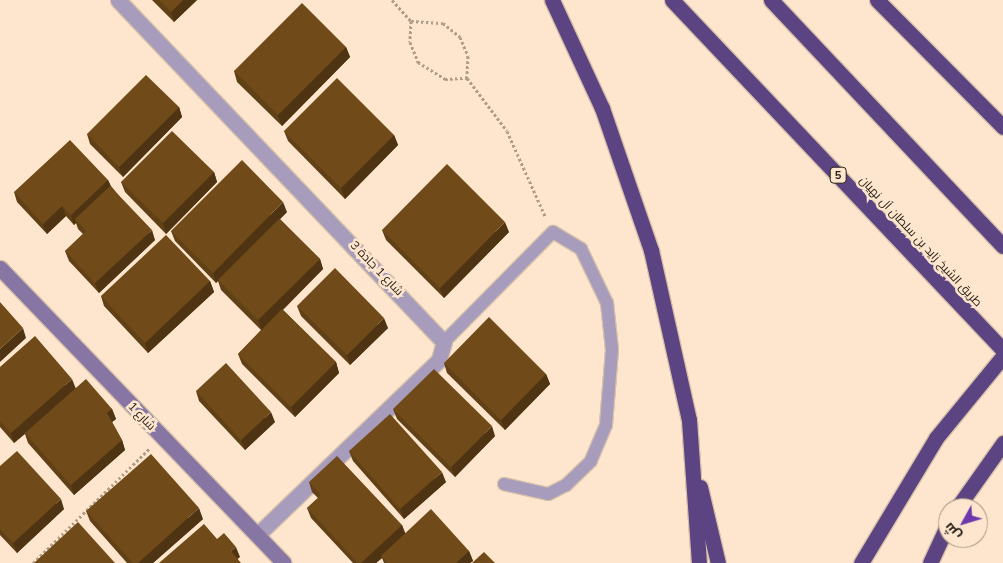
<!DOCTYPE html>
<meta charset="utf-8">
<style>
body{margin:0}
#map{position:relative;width:1003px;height:563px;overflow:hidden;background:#fde6cd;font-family:Mulish,Cairo,sans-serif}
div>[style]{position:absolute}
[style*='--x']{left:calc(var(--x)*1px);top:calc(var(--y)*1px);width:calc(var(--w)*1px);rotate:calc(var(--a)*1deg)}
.path>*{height:3px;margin-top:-1.5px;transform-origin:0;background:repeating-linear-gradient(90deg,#af9d8a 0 2.5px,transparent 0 5px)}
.roads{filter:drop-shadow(1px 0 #d6c1ab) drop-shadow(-1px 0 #d6c1ab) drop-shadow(0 1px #d6c1ab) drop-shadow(0 -1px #d6c1ab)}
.lane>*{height:12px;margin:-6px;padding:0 6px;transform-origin:6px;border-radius:6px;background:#a79cbb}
.street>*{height:15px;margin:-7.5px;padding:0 7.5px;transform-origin:7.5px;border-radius:7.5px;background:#a79cbb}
.secondary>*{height:15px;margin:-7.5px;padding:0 7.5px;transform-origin:7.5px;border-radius:7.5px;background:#8776a3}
.highway>*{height:15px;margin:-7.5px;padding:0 7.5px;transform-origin:7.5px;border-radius:7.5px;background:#5c4381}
.wall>*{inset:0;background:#604016}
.shaded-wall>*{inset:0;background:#4e3412}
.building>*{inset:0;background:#704b19}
span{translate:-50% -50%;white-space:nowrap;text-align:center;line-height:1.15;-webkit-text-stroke:5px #fde6cd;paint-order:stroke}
.shield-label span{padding:1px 4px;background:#fde6cd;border:1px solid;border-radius:4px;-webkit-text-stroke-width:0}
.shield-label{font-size:11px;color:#241b12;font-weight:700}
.street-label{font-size:12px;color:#241b12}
.north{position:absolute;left:938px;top:498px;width:50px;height:50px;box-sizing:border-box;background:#fde6cd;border:1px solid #a69582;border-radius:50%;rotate:231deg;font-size:14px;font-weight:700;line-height:20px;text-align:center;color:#241b12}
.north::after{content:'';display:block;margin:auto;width:18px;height:22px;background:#6f37ad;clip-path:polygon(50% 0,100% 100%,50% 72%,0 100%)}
</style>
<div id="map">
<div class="path">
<div style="--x:392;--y:0;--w:28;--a:48"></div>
<div style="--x:411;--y:21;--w:32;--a:4"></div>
<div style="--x:443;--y:23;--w:22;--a:39"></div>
<div style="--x:460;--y:37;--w:21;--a:67"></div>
<div style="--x:468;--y:56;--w:22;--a:93"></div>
<div style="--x:467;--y:78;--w:66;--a:53"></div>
<div style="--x:507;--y:131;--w:95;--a:65.9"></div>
<div style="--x:411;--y:21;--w:21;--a:93"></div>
<div style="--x:410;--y:42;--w:22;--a:68"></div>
<div style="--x:418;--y:62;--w:32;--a:32"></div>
<div style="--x:445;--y:79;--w:22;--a:-3"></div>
<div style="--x:33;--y:563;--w:164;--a:-44.5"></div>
</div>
<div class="roads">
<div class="lane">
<div style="--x:444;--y:342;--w:155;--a:-45.3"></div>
<div style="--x:553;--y:232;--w:33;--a:31"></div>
<div style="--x:581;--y:249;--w:60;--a:64.3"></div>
<div style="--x:607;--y:303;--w:47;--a:83.9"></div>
<div style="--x:612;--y:350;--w:75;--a:94.6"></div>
<div style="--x:606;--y:425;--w:39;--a:113"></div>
<div style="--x:591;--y:461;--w:35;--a:136"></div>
<div style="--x:566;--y:485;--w:20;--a:153"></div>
<div style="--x:548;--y:494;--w:45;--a:-167.2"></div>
</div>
<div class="street">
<div style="--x:118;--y:0;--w:472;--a:46.4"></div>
<div style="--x:444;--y:342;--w:19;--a:106"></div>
<div style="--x:439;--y:360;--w:252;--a:136.1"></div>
</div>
<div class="secondary">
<div style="--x:0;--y:268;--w:409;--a:46.1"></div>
</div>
<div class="highway">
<div style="--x:552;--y:0;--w:119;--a:65.2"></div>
<div style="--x:602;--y:108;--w:150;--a:71"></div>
<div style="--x:651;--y:250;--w:174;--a:77.4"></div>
<div style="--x:689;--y:420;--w:143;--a:86"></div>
<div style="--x:672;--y:0;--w:482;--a:46.6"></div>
<div style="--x:771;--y:0;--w:338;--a:46.7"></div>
<div style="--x:877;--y:0;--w:179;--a:45.2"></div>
<div style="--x:700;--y:487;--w:78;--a:76.7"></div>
<div style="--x:957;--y:508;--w:80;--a:-54.7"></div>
<div style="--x:861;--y:563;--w:146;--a:-59"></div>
<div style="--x:936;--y:438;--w:106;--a:-50.7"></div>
<div style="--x:930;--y:563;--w:43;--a:-65.2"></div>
</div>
</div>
<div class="wall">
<div style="clip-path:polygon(152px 0,197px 0,174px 22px)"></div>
<div style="clip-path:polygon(346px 47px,350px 57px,282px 126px,237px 82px,234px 71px)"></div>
<div style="clip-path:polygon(179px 107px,182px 117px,123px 177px,90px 144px,87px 134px)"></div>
<div style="clip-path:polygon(284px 131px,394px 135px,398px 145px,345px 199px,288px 141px)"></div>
<div style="clip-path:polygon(214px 172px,217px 182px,166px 234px,125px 192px,121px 182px)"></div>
<div style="clip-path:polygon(108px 180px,111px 186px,155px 240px,99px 293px,69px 261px,65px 251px,83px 234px,78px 229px,76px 223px,74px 225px,66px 216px,47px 234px,17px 202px,14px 192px)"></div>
<div style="clip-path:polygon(287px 212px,280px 219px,320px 259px,323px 269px,283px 310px,336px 362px,339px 373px,295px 417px,242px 364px,238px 354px,261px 330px,221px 290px,218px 281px,216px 283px,175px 241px,171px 231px)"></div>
<div style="clip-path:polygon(382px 230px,509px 232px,444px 298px,386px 240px)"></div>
<div style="clip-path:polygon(210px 281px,214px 292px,148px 353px,104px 306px,101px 296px)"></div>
<div style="clip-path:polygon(297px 306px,388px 328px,350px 365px,301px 316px)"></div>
<div style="clip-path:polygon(444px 363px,546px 374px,550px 384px,505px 430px,447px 373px)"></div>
<div style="clip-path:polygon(0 367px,76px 388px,112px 409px,116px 419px,112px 422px,122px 440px,125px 450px,74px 495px,28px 443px,25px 434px,14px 443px,0 427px)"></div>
<div style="clip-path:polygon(196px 391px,275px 422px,245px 450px,199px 401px)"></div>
<div style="clip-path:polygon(393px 409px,495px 436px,455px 477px,397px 419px)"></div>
<div style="clip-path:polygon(349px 451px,446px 482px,404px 519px,353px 461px)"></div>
<div style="clip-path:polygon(0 466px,64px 509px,17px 553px,0 535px)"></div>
<div style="clip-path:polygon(309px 482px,402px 525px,405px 534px,469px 551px,473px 561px,470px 563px,384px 563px,382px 558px,376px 563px,353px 563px,311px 518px,307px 508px,318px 498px,312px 492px)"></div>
<div style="clip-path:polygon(86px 511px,203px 519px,153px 563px,127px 563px,90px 521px)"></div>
</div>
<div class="shaded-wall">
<div style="clip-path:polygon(183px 0,197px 0,174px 22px,171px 12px)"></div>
<div style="clip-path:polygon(346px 47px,350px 57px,282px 126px,278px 115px)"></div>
<div style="clip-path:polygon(179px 107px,182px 117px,123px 177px,119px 167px)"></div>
<div style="clip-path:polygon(394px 135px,398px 145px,345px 199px,341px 188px)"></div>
<div style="clip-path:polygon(214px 172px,217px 182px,166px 234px,163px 223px)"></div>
<div style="clip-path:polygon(108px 180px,112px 190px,75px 219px,76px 223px,74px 225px,71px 215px)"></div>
<div style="clip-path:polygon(283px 202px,287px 212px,216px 283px,213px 273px)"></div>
<div style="clip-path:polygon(62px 206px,66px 216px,47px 234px,43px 224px)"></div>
<div style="clip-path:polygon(505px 222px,509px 232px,444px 298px,440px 288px)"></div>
<div style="clip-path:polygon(152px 230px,155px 240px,99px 293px,95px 283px)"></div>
<div style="clip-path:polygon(320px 259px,323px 269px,262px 330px,258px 320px)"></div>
<div style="clip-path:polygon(210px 281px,214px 292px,148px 353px,145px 343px)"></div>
<div style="clip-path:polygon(384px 318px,388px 328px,350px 365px,347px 355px)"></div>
<div style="clip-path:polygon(23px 328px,26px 338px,0 362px,0 349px)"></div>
<div style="clip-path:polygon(336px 362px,339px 373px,295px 417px,291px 407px)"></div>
<div style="clip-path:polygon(546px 374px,550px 384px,505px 430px,501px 420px)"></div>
<div style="clip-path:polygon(72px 379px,76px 389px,14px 443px,11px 433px)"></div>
<div style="clip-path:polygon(112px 409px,116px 419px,111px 423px,107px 413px)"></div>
<div style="clip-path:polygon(271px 412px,275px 422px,245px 450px,241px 440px)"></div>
<div style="clip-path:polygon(492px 426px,495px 436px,455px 477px,451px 467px)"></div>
<div style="clip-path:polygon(122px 440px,125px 450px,74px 495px,71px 485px)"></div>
<div style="clip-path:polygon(442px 472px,446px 482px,404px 519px,400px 509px)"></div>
<div style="clip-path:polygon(61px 499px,64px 509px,17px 553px,13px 543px)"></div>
<div style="clip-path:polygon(199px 508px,203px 519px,153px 563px,138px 563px)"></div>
<div style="clip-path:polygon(402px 525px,406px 535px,381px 556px,382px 558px,376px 563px,361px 563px)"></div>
<div style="clip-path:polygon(236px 547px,240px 557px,234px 562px,231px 551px)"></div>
<div style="clip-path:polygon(469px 551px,473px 561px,470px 563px,456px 563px)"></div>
</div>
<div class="building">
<div style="clip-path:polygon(159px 0,183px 0,171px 12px)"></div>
<div style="clip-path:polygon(302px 3px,346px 47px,278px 115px,234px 71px)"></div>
<div style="clip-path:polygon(146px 75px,179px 107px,119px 167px,87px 134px)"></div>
<div style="clip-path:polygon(337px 78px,394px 135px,341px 188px,284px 131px)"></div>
<div style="clip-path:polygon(172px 131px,214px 172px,163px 223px,121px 182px)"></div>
<div style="clip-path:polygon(70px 140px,108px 180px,71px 215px,62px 206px,43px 224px,14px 192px)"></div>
<div style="clip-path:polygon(242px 160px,283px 202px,213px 273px,171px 231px)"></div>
<div style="clip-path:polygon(447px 164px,505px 222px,440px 288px,382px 230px)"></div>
<div style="clip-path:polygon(110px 186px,152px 230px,95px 283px,65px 251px,86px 231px,75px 219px)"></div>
<div style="clip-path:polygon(279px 219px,320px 259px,258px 320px,218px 280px)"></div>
<div style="clip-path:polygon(166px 235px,210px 281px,145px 343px,101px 296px)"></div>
<div style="clip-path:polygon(335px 268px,384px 318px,347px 355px,297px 306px)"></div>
<div style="clip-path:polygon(0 302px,23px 328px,0 349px)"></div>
<div style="clip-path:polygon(282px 309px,336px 362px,291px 407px,238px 354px)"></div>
<div style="clip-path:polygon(489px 317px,546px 374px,501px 420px,444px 363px)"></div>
<div style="clip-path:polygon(35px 336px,72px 379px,11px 433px,0 421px,0 367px)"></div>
<div style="clip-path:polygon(226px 363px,271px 412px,241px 440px,196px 391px)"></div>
<div style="clip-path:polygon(434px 369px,492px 426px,451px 467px,393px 409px)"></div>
<div style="clip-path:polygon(86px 379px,112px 409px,107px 413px,122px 440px,71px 485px,25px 433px)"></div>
<div style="clip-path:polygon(390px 414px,442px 472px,400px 509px,349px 451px)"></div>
<div style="clip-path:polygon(17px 451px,61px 499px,13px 543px,0 529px,0 466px)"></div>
<div style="clip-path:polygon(151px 454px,199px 508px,138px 563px,133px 563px,86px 511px)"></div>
<div style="clip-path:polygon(337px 456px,402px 525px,361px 563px,358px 563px,307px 508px,321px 495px,309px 482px)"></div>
<div style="clip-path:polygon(431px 509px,469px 551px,456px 563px,388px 563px,381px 556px)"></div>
<div style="clip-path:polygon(78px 522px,115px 563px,34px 563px)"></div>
<div style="clip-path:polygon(204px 524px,217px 539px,224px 533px,236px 547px,231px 551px,241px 563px,159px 563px)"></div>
<div style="clip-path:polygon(484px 552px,495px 563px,472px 563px)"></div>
</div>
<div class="shield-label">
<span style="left:838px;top:175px">5</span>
</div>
<div class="street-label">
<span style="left:921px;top:241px;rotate:47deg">طريق الشيخ زايد بن سلطان آل نهيان</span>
<span style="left:377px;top:268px;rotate:46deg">شارع 1 جادة 3</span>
<span style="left:142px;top:416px;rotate:46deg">شارع 1</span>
</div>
<div class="north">ش</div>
</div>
